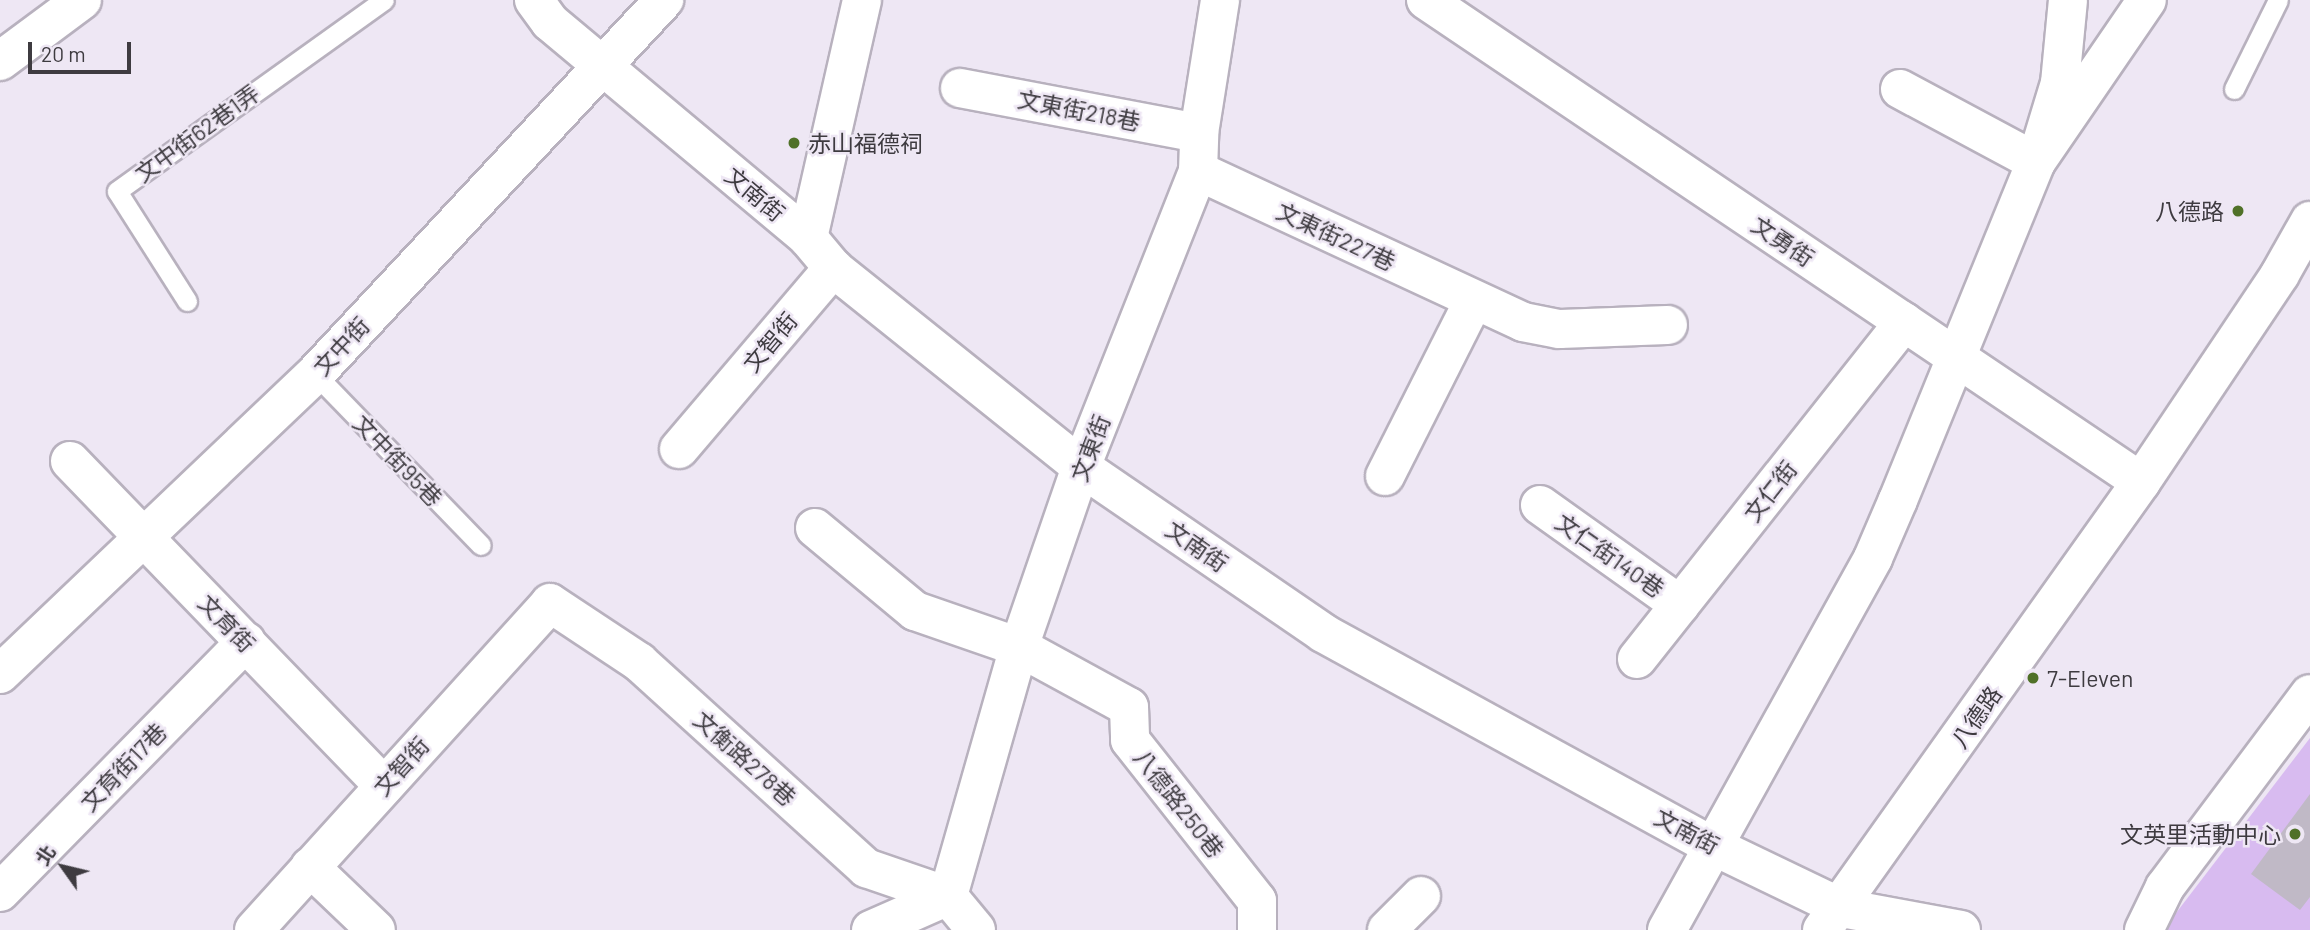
<!DOCTYPE html>
<meta charset="utf-8">
<style>
body{margin:0}
#map{position:relative;width:2310px;height:930px;overflow:hidden;background:#eee7f4;font-family:Barlow,"Noto Sans TC",sans-serif}
div>[style]{position:absolute}
[style*='--x']{left:calc(var(--x)*1px);top:calc(var(--y)*1px);width:calc(var(--w)*1px);rotate:calc(var(--a)*1deg)}
.green>*{inset:0;background:#d8bbf0}
.building>*{inset:0;background:#c0b9c6}
.roads{filter:drop-shadow(2px 0 #b8b1be) drop-shadow(-2px 0 #b8b1be) drop-shadow(0 2px #b8b1be) drop-shadow(0 -2px #b8b1be)}
.service>*{height:19px;margin:-9.5px;padding:0 9.5px;transform-origin:9.5px;border-radius:9.5px;background:#fff}
.minor>*{height:38px;margin:-19px;padding:0 19px;transform-origin:19px;border-radius:19px;background:#fff}
.tertiary>*{height:38px;margin:-19px;padding:0 19px;transform-origin:19px;border-radius:19px;background:#fff}
.dots>*{width:19px;height:19px;translate:-50% -50%;box-sizing:border-box;border:4px solid #eee7f4;border-radius:50%}
span{translate:-50% -50%;white-space:nowrap;text-align:center;line-height:1.15;-webkit-text-stroke:5px #eee7f4;paint-order:stroke}
.street-label{font-size:23px;color:#3e3b40}
.poi-label{font-size:23px;color:#3e3b40}
.left{translate:0 -50%;text-align:left}
.right{translate:-100% -50%;text-align:right}
.north{position:absolute;left:28px;top:832px;width:70px;height:70px;-webkit-text-stroke:5px #eee7f4;paint-order:stroke;rotate:304deg;font-size:19px;font-weight:700;line-height:28px;text-align:center;color:#3e3b40}
.north::after{content:'';display:block;margin:auto;width:24px;height:32px;background:#3e3b40;clip-path:polygon(50% 0,100% 100%,50% 72%,0 100%)}
.scale{position:absolute;left:28px;top:42px;width:103px;height:32px;box-sizing:border-box;border:4px solid #3e3b40;border-top:0;padding-left:9px;font-size:21px;line-height:24px;white-space:nowrap;color:#3e3b40;-webkit-text-stroke:5px #eee7f4;paint-order:stroke}
</style>
<div id="map">
<div class="green">
<div style="clip-path:polygon(2310px 738px,2310px 930px,2163px 930px)"></div>
</div>
<div class="building">
<div style="clip-path:polygon(2310px 794px,2310px 897px,2300px 910px,2251px 874px)"></div>
</div>
<div class="roads">
<div class="service">
<div style="--x:2234;--y:89;--w:99;--a:-63.7"></div>
<div style="--x:187;--y:301;--w:130;--a:-122.5"></div>
<div style="--x:117;--y:191;--w:328;--a:-35.6"></div>
<div style="--x:315;--y:374;--w:238;--a:45.9"></div>
</div>
<div class="minor">
<div style="--x:534;--y:0;--w:27;--a:54"></div>
<div style="--x:550;--y:22;--w:336;--a:39.9"></div>
<div style="--x:808;--y:238;--w:39;--a:50"></div>
<div style="--x:833;--y:268;--w:318;--a:38.7"></div>
<div style="--x:1081;--y:467;--w:293;--a:34.4"></div>
<div style="--x:1323;--y:633;--w:442;--a:28.7"></div>
<div style="--x:1711;--y:845;--w:145;--a:25.7"></div>
<div style="--x:1842;--y:908;--w:121;--a:10.5"></div>
<div style="--x:1426;--y:0;--w:862;--a:33.98"></div>
<div style="--x:960;--y:88;--w:243;--a:10.7"></div>
<div style="--x:1900;--y:89;--w:154;--a:28.2"></div>
<div style="--x:2036;--y:162;--w:196;--a:-55.6"></div>
<div style="--x:1198;--y:171;--w:358;--a:24.9"></div>
<div style="--x:1523;--y:322;--w:37;--a:11"></div>
<div style="--x:1559;--y:329;--w:109;--a:-2.1"></div>
<div style="--x:808;--y:238;--w:244;--a:-77.2"></div>
<div style="--x:679;--y:449;--w:238;--a:-49.6"></div>
<div style="--x:70;--y:461;--w:452;--a:46"></div>
<div style="--x:1385;--y:476;--w:197;--a:-63.2"></div>
<div style="--x:1540;--y:505;--w:172;--a:35.5"></div>
<div style="--x:815;--y:528;--w:130;--a:39.7"></div>
<div style="--x:915;--y:611;--w:110;--a:19.1"></div>
<div style="--x:1019;--y:647;--w:125;--a:28.6"></div>
<div style="--x:1129;--y:707;--w:33;--a:88"></div>
<div style="--x:1130;--y:740;--w:205;--a:51.7"></div>
<div style="--x:1257;--y:901;--w:29;--a:90"></div>
<div style="--x:1637;--y:659;--w:430;--a:-51.6"></div>
<div style="--x:0;--y:674;--w:435;--a:-43.6"></div>
<div style="--x:315;--y:374;--w:512;--a:-46.98"></div>
<div style="--x:310;--y:867;--w:91;--a:43.7"></div>
<div style="--x:0;--y:892;--w:351;--a:-45.5"></div>
<div style="--x:948;--y:896;--w:259;--a:-74.1"></div>
<div style="--x:1019;--y:647;--w:190;--a:-71"></div>
<div style="--x:1081;--y:467;--w:318;--a:-68.4"></div>
<div style="--x:1198;--y:171;--w:38;--a:-88"></div>
<div style="--x:1199;--y:133;--w:135;--a:-81"></div>
<div style="--x:948;--y:896;--w:44;--a:50.5"></div>
<div style="--x:254;--y:930;--w:441;--a:-47.8"></div>
<div style="--x:550;--y:603;--w:107;--a:33.5"></div>
<div style="--x:639;--y:662;--w:307;--a:42.2"></div>
<div style="--x:866;--y:868;--w:87;--a:18.9"></div>
<div style="--x:871;--y:930;--w:84;--a:-23.8"></div>
<div style="--x:1387;--y:930;--w:48;--a:-45"></div>
<div style="--x:1667;--y:930;--w:425;--a:-61"></div>
<div style="--x:1873;--y:558;--w:63;--a:-66.7"></div>
<div style="--x:1898;--y:500;--w:365;--a:-67.8"></div>
<div style="--x:2036;--y:162;--w:83;--a:-73.1"></div>
<div style="--x:2060;--y:83;--w:83;--a:-84.5"></div>
<div style="--x:1822;--y:930;--w:550;--a:-54.55"></div>
<div style="--x:2141;--y:482;--w:250;--a:-56.2"></div>
<div style="--x:2280;--y:274;--w:61;--a:-60.5"></div>
<div style="--x:2144;--y:930;--w:48;--a:-64"></div>
<div style="--x:2165;--y:887;--w:241;--a:-53.1"></div>
</div>
<div class="tertiary">
<div style="--x:0;--y:61;--w:102;--a:-36.6"></div>
</div>
</div>
<div class="dots">
<div style="left:794px;top:143px;background:#507128"></div>
<div style="left:2238px;top:211px;background:#507128"></div>
<div style="left:2033px;top:678px;background:#507128"></div>
<div style="left:2295px;top:834px;background:#507128"></div>
</div>
<div class="street-label">
<span style="left:1079px;top:110px;rotate:11deg">文東街218巷</span>
<span style="left:197px;top:133px;rotate:-36deg">文中街62巷1弄</span>
<span style="left:755px;top:194px;rotate:40deg">文南街</span>
<span style="left:1336px;top:236px;rotate:25deg">文東街227巷</span>
<span style="left:1783px;top:241px;rotate:34deg">文勇街</span>
<span style="left:770px;top:342px;rotate:-50deg">文智街</span>
<span style="left:341px;top:346px;rotate:-47deg">文中街</span>
<span style="left:1090px;top:448px;rotate:-69deg">文東街</span>
<span style="left:398px;top:460px;rotate:46deg">文中街95巷</span>
<span style="left:1770px;top:491px;rotate:-52deg">文仁街</span>
<span style="left:1197px;top:546px;rotate:35deg">文南街</span>
<span style="left:1610px;top:555px;rotate:35deg">文仁街140巷</span>
<span style="left:227px;top:623px;rotate:46deg">文育街</span>
<span style="left:1976px;top:717px;rotate:-55deg">八德路</span>
<span style="left:745px;top:758px;rotate:42deg">文衡路278巷</span>
<span style="left:401px;top:766px;rotate:-48deg">文智街</span>
<span style="left:123px;top:767px;rotate:-46deg">文育街17巷</span>
<span style="left:1179px;top:803px;rotate:52deg">八德路250巷</span>
<span style="left:1687px;top:831px;rotate:28deg">文南街</span>
</div>
<div class="poi-label">
<span class="left" style="left:808px;top:143px">赤山福德祠</span>
<span class="right" style="left:2224px;top:211px">八德路</span>
<span class="left" style="left:2047px;top:678px">7-Eleven</span>
<span class="right" style="left:2281px;top:834px">文英里活動中心</span>
</div>
<div class="north">北</div>
<div class="scale">20 m</div>
</div>
